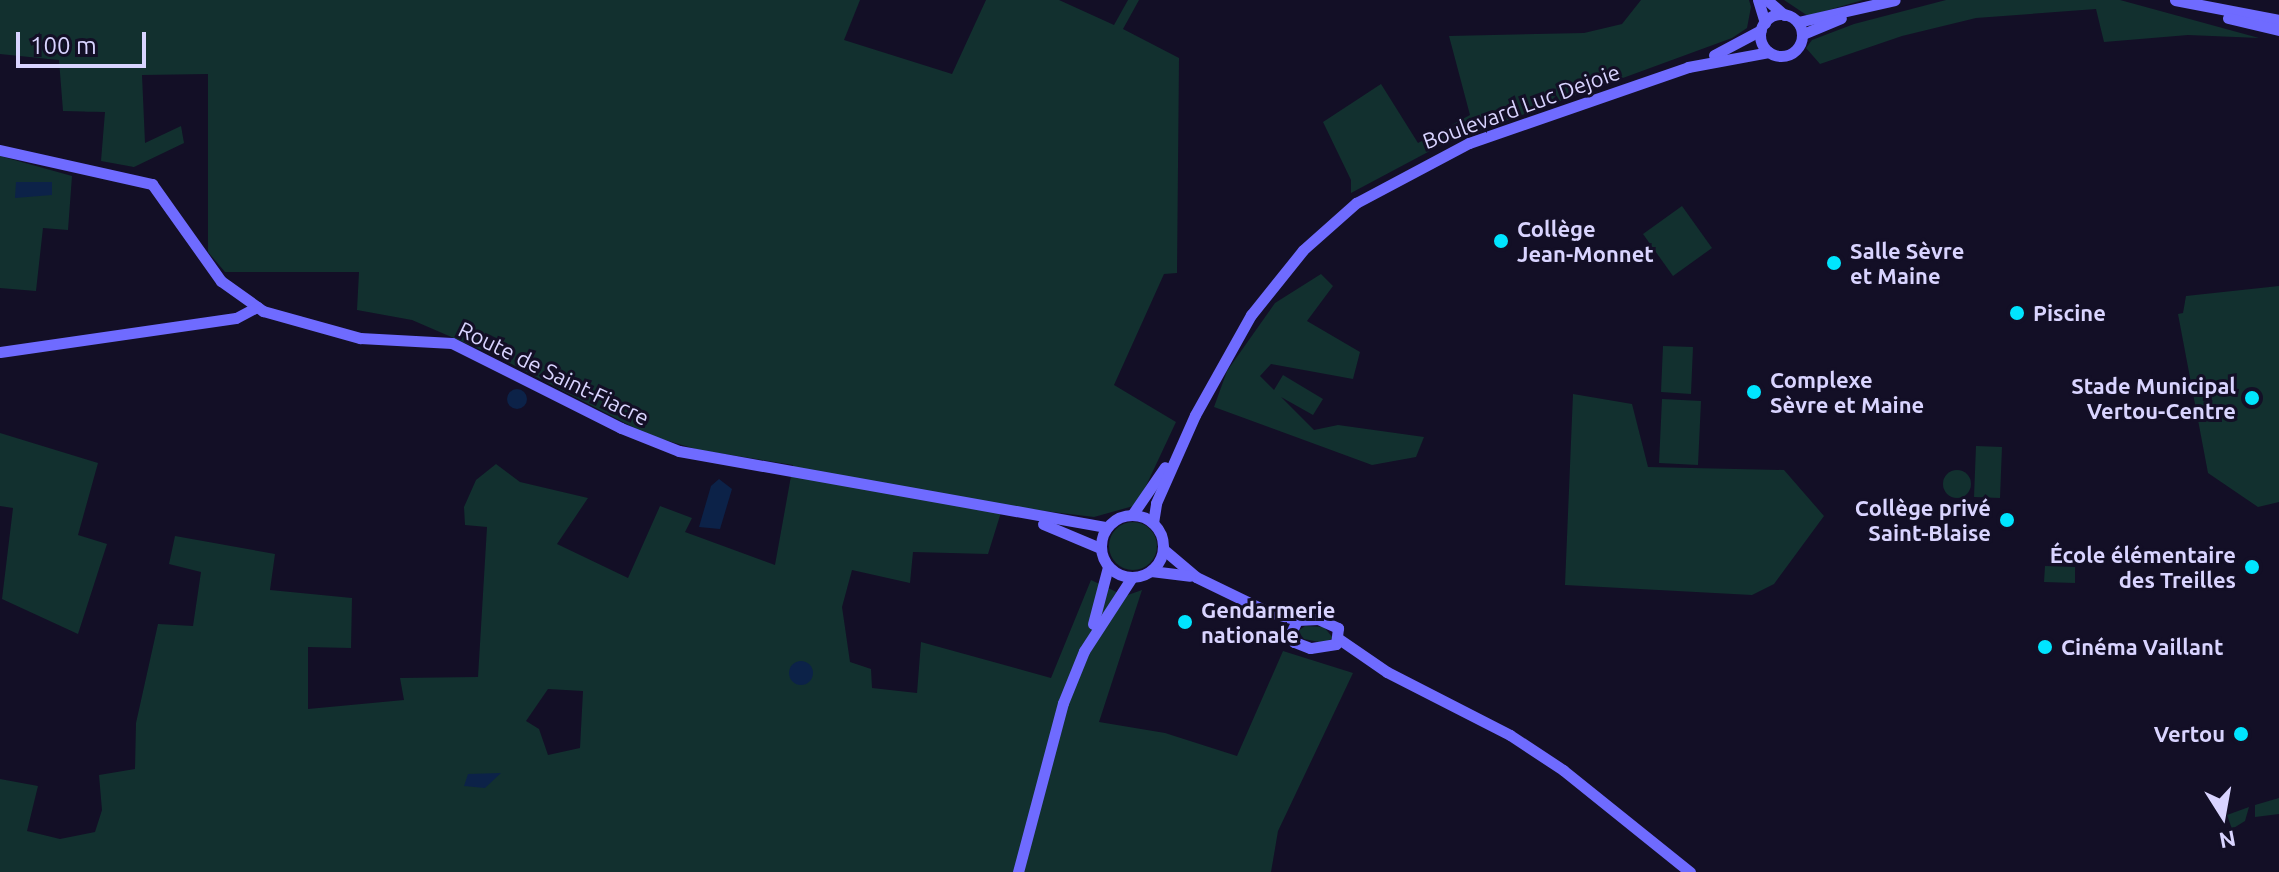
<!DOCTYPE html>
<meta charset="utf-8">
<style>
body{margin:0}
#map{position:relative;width:2279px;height:872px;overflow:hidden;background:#130f26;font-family:Ubuntu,sans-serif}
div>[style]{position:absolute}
.green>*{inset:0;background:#12302f}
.round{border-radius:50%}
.water>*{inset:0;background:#0c2248}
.secondary>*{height:11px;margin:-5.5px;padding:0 5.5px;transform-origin:5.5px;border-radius:5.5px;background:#6f6bff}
.secondary>.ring{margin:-5.5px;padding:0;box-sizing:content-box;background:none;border:11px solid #6f6bff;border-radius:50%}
.dots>*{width:22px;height:22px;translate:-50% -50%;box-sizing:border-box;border:4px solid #130f26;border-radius:50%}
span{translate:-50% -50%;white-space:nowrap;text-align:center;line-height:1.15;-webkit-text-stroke:6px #130f26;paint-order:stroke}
.street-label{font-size:22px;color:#d9d4ff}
.poi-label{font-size:22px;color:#d9d4ff;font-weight:700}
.left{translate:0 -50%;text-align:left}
.right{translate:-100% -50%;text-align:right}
.north{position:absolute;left:2183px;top:776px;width:80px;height:80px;-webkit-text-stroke:6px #130f26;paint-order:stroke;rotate:169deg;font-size:22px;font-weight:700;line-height:32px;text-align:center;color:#d9d4ff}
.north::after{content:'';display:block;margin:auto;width:28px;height:36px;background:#d9d4ff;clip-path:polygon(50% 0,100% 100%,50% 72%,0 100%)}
.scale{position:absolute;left:16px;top:32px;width:130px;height:36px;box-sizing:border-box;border:4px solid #d9d4ff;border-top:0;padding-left:10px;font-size:24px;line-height:28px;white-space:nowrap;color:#d9d4ff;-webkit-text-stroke:6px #130f26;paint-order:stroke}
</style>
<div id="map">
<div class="green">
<div style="clip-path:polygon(evenodd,0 0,860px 0,844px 40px,952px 74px,986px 0,1059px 0,1114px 25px,1128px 0,1139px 0,1123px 29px,1179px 58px,1177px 273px,1164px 274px,1114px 385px,1176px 422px,1137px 505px,1094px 517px,1003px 506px,988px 554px,913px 552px,910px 583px,852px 570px,842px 607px,850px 662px,871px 669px,872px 688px,917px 693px,921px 642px,1051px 678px,1091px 580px,1125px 596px,1142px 590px,1099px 722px,1165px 733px,1237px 756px,1283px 651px,1353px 673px,1278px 831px,1271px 872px,0 872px,0 779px,38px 786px,27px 831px,60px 839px,95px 832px,102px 810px,99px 775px,135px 769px,136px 723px,158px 624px,193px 626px,201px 572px,169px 564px,175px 536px,275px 554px,270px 590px,352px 598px,351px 648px,308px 647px,308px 709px,404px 700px,400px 678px,478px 677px,487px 527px,465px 525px,464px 507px,476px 480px,496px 464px,520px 482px,588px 498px,557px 544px,628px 578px,660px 506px,692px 518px,685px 532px,775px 565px,793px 465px,699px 450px,648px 435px,500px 358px,412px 320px,357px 310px,359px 272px,225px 272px,208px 252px,208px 74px,142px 75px,145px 143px,181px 126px,184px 143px,134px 167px,101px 161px,105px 112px,63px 111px,59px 60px,0 54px,0 0,548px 689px,583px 691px,580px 748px,548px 755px,539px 729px,526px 721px,548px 689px)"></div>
<div style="clip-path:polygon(1641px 0,1749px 0,1751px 7px,1747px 28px,1732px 38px,1443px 144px,1351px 193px,1351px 180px,1323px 122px,1381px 84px,1418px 143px,1470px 115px,1449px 36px,1584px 33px,1622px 24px)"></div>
<div style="clip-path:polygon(1784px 0,1863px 0,1808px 16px)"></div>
<div style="clip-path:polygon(1946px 0,2120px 0,2259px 38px,2188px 35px,2104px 42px,2096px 9px,1976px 18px,1902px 36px,1820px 64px,1806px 48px,1812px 40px,1854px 24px)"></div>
<div style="clip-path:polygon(0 156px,72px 176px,68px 230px,43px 228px,36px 291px,0 288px)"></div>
<div style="clip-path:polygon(1682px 206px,1712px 248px,1673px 276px,1643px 234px)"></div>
<div style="clip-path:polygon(1321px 274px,1333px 286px,1307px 321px,1360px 352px,1353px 379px,1271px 364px,1260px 376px,1274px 390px,1283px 375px,1323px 399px,1313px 415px,1281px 397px,1314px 430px,1338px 425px,1424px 437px,1416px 457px,1372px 465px,1214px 407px,1227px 371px,1275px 303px)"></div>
<div style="clip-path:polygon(2279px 286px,2279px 502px,2258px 507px,2208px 473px,2178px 314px,2183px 313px,2186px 296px)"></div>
<div style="clip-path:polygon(1663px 346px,1693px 347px,1691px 394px,1661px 392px)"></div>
<div style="clip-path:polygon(1573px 394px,1632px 404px,1648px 467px,1784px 470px,1824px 516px,1774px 584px,1752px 595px,1565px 585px)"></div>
<div style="clip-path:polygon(1662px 399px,1701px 401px,1698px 465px,1659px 463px)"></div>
<div style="clip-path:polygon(0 433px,98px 463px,78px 535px,107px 544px,78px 634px,2px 599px,13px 508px,0 506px)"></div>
<div style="clip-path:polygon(1976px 446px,2002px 447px,2000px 498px,1974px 497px)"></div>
<div class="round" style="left:1943px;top:470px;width:28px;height:28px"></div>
<div class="round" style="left:1109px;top:522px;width:48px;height:48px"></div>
<div style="clip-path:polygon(2045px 566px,2075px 567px,2075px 583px,2044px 582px)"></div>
<div style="clip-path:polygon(1305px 626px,1324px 627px,1333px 638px,1324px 643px,1304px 639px,1298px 631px)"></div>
<div style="clip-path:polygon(2279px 798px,2279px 814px,2255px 817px,2255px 805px)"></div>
<div style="clip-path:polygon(2249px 807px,2245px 821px,2232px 829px,2227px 815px)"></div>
</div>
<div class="water">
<div style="clip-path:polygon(16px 182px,52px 182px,52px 195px,15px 198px)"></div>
<div class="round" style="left:507px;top:389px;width:20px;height:20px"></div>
<div style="clip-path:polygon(719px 479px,732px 489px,720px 529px,699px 527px,711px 486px)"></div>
<div class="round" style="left:789px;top:661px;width:24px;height:24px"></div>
<div style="clip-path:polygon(501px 773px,485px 788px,464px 786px,468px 774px)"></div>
</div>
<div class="secondary">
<div style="left:1758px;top:0;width:24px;rotate:73deg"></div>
<div style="left:1767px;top:0;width:23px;rotate:41deg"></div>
<div style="left:2175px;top:0;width:106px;rotate:10.9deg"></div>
<div class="ring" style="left:1760px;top:14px;width:31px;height:31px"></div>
<div style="left:2228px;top:18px;width:52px;rotate:13.2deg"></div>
<div style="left:1798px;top:22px;width:99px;rotate:-12.8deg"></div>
<div style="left:1803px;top:34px;width:41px;rotate:-22.8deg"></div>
<div style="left:1714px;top:55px;width:53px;rotate:-28deg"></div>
<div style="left:0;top:150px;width:156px;rotate:12.6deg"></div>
<div style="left:152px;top:184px;width:119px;rotate:54.6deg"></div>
<div style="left:221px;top:281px;width:52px;rotate:35.5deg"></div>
<div style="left:263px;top:311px;width:101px;rotate:15.6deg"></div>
<div style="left:360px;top:338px;width:92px;rotate:3.1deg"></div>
<div style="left:452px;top:343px;width:189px;rotate:26.7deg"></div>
<div style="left:621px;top:428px;width:62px;rotate:21.6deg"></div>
<div style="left:679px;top:451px;width:434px;rotate:10.1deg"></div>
<div style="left:0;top:352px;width:238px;rotate:-8.2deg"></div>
<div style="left:236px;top:318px;width:24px;rotate:-28deg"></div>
<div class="ring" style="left:1101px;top:515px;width:51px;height:51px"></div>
<div style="left:1132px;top:515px;width:58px;rotate:-55.5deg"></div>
<div style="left:1153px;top:523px;width:20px;rotate:-81deg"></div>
<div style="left:1156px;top:503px;width:96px;rotate:-66.1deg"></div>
<div style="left:1195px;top:415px;width:115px;rotate:-60.8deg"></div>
<div style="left:1251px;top:315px;width:83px;rotate:-51.3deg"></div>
<div style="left:1303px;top:250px;width:71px;rotate:-41.6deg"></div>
<div style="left:1356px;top:203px;width:128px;rotate:-28deg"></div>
<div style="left:1469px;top:143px;width:232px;rotate:-19.1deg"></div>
<div style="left:1688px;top:67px;width:82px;rotate:-10.5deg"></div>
<div style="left:1043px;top:524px;width:62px;rotate:22.8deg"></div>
<div style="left:1163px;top:549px;width:43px;rotate:40.3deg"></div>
<div style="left:1196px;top:577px;width:78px;rotate:25.9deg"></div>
<div style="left:1266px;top:611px;width:32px;rotate:16deg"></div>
<div style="left:1151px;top:571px;width:39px;rotate:7deg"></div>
<div style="left:1318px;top:619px;width:22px;rotate:24deg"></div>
<div style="left:1338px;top:628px;width:16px;rotate:97deg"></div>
<div style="left:1336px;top:644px;width:26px;rotate:171deg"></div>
<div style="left:1310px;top:648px;width:17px;rotate:-159deg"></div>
<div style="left:1294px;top:642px;width:9px;rotate:-108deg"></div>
<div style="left:1291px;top:633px;width:14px;rotate:-65deg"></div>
<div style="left:1297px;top:620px;width:21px;rotate:-3deg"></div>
<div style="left:1093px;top:624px;width:59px;rotate:-75.3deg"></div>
<div style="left:1339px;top:639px;width:58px;rotate:34.5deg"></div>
<div style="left:1387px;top:672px;width:138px;rotate:27.1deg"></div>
<div style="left:1510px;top:735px;width:64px;rotate:33.4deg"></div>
<div style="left:1563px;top:770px;width:163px;rotate:38.8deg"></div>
<div style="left:1018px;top:872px;width:175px;rotate:-75.1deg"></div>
<div style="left:1063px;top:703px;width:56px;rotate:-68deg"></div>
<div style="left:1084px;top:651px;width:88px;rotate:-57deg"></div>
</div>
<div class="dots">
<div style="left:1501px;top:241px;background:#00e5ff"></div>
<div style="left:1834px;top:263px;background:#00e5ff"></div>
<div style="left:2017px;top:313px;background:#00e5ff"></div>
<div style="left:1754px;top:392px;background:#00e5ff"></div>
<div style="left:2252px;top:398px;background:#00e5ff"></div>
<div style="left:2007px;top:520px;background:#00e5ff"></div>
<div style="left:2252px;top:567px;background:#00e5ff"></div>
<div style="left:1185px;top:622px;background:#00e5ff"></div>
<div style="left:2045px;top:647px;background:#00e5ff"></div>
<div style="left:2241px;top:734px;background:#00e5ff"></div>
</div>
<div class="street-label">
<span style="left:1521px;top:106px;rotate:-20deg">Boulevard Luc Dejoie</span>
<span style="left:554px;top:373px;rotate:26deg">Route de Saint-Fiacre</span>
</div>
<div class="poi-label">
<span class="left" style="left:1517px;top:241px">Collège<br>Jean-Monnet</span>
<span class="left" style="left:1850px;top:263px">Salle Sèvre<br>et Maine</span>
<span class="left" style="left:2033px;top:313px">Piscine</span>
<span class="left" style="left:1770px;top:392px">Complexe<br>Sèvre et Maine</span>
<span class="right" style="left:2236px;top:398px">Stade Municipal<br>Vertou-Centre</span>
<span class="right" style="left:1991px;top:520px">Collège privé<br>Saint-Blaise</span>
<span class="right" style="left:2236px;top:567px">École élémentaire<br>des Treilles</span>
<span class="left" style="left:1201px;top:622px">Gendarmerie<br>nationale</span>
<span class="left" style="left:2061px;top:647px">Cinéma Vaillant</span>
<span class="right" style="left:2225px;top:734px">Vertou</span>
</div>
<div class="north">N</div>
<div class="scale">100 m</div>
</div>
